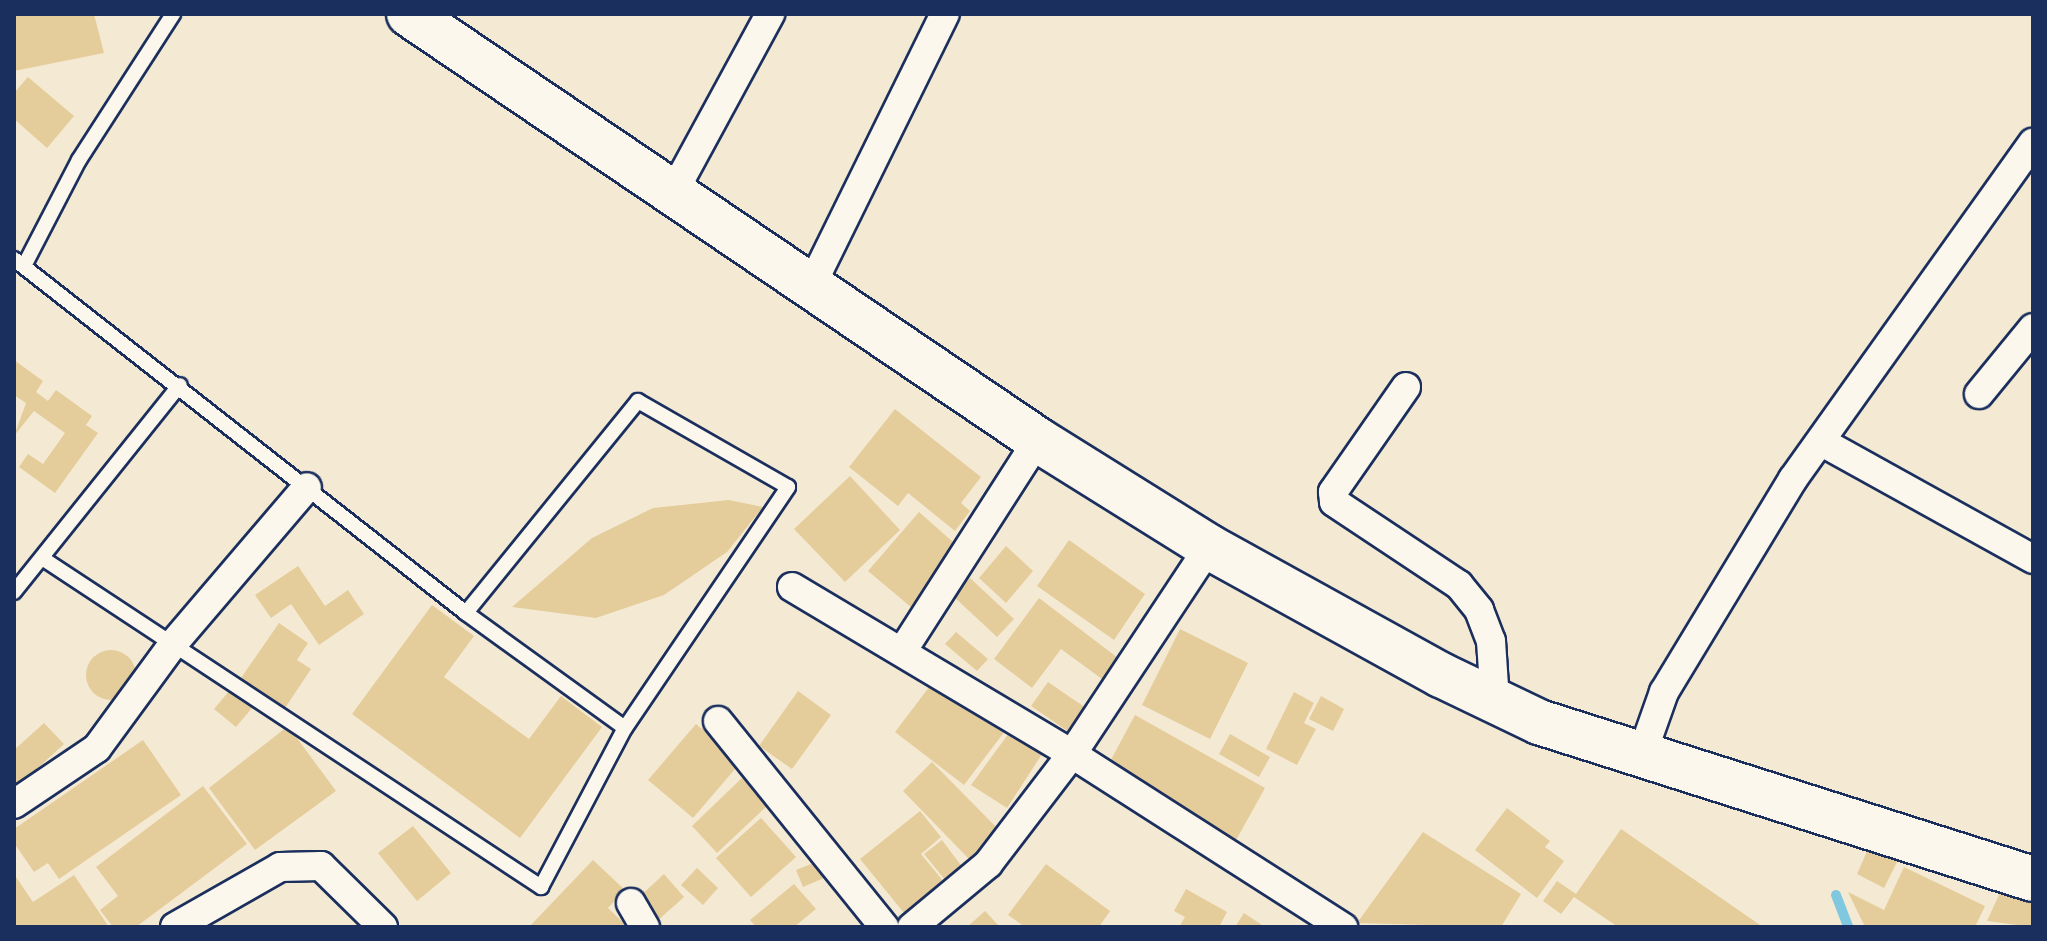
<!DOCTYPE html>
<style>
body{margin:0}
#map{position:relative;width:2047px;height:941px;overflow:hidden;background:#f4ead4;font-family:Caveat,sans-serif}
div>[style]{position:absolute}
.stream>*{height:10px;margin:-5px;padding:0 5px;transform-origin:5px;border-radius:5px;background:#7fc8df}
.building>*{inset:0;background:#e5cc9b}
.round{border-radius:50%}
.roads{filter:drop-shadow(2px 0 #1b2f5e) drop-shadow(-2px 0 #1b2f5e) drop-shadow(0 2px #1b2f5e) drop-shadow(0 -2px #1b2f5e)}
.lane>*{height:14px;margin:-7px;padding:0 7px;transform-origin:7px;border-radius:7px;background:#fbf7ec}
.street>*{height:28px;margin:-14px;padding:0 14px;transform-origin:14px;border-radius:14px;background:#fbf7ec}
.primary>*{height:44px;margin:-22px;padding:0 22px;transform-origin:22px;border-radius:22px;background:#fbf7ec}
span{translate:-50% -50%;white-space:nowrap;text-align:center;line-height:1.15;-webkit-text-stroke:8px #fbf7ec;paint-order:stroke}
.frame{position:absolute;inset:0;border:16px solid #1b2f5e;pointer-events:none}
</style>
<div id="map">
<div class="stream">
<div style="left:1836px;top:895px;width:34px;rotate:69deg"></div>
</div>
<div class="building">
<div style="clip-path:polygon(14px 14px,94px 14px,104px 53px,14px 71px)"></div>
<div style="clip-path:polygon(28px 77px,74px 116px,47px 148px,14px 119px,14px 93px)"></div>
<div style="clip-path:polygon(14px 360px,43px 381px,36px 392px,48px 401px,56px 390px,92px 416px,86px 425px,98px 433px,55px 493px,19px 467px,28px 454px,43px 464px,65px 433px,34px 411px,14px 436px,26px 403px,14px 395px)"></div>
<div style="clip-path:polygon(895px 409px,981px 477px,961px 503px,970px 511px,955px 531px,908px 493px,898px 506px,849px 467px)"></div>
<div style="clip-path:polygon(850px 476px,900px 530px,845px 582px,794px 529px)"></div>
<div style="clip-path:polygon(729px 500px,763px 507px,727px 552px,664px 595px,596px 618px,512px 607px,592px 538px,653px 508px)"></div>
<div style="clip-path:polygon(919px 512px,962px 550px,912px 608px,868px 571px)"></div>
<div style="clip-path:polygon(1069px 540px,1145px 594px,1114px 640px,1037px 586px)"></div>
<div style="clip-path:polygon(1006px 546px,1033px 571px,1006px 603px,979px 578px)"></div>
<div style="clip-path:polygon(298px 566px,325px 606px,348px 590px,364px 614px,319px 645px,291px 604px,271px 618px,255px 595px)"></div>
<div style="clip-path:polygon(970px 578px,1014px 619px,997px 637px,953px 596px)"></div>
<div style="clip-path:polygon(1039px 598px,1118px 658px,1102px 679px,1061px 649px,1032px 688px,994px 659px)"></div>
<div style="clip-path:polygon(432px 605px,474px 636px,444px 677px,529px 739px,561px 696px,602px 727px,520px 838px,352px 714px)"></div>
<div style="clip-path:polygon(279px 623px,308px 643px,297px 660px,311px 669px,285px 708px,241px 678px)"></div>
<div style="clip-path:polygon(1180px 629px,1248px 663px,1210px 739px,1142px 705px)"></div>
<div style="clip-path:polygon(956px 632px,988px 659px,977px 671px,945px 644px)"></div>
<div class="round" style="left:86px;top:650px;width:50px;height:50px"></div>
<div style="clip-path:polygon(936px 678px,1005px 731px,964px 785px,895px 732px)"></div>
<div style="clip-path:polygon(1048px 682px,1086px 708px,1069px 732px,1031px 706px)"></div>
<div style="clip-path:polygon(230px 690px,252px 708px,236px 727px,214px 709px)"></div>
<div style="clip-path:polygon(798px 691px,831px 715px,792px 769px,759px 746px)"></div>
<div style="clip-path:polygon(1294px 692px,1314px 703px,1304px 723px,1316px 729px,1297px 765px,1266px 749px)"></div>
<div style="clip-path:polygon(1321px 696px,1344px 709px,1333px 731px,1309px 719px)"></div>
<div style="clip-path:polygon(1135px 715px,1265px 788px,1235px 842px,1106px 769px)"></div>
<div style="clip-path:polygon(44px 723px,64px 744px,14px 790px,14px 750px)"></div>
<div style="clip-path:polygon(696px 724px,741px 762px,693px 818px,648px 780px)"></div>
<div style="clip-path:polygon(288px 726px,336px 791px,255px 850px,209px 788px)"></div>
<div style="clip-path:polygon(1009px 733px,1046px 748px,1007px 808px,971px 785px)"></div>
<div style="clip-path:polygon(1230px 734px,1270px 757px,1259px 777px,1219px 754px)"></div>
<div style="clip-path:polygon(143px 740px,181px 795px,59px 879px,48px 863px,34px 872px,14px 843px,14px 829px)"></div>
<div style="clip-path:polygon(932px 762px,999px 830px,969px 859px,903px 791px)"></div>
<div style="clip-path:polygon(743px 777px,769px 804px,717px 853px,692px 826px)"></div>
<div style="clip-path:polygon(203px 786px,247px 844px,136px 927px,113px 927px,100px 910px,118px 896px,96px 867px)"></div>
<div style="clip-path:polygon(1507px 808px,1550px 841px,1545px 847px,1564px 861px,1537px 898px,1475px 850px)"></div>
<div style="clip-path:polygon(920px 811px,941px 837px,921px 854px,948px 887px,909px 919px,860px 859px)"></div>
<div style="clip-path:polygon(761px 818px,796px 857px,751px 897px,716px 858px)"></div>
<div style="clip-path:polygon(413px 826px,451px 873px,417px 901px,378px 853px)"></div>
<div style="clip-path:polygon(1621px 829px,1763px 927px,1618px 927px,1574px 897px,1561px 914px,1543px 901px,1557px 881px,1576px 894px)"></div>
<div style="clip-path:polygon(1423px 832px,1521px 894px,1501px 927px,1357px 923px)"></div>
<div style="clip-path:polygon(1873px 838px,1902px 852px,1884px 888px,1857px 874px)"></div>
<div style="clip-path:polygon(942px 840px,966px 872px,950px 886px,924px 854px)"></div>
<div style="clip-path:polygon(593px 860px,625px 890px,608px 908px,628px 927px,529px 927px)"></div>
<div style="clip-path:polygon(816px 862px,824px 878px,803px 887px,796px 870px)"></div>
<div style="clip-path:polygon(1046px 864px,1110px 911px,1099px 927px,1025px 927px,1008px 915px)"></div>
<div style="clip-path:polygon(1904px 867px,1985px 906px,1975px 927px,1865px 927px,1848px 892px,1884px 910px)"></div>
<div style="clip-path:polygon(697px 868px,718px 888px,703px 905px,681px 885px)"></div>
<div style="clip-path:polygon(14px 874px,33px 902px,74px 875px,109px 927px,14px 927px)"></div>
<div style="clip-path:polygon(664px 874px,684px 897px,656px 922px,636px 900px)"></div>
<div style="clip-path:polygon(794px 884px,816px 909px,794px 927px,756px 927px,750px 920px)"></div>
<div style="clip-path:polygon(2003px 886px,2033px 901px,2033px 927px,1987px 921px)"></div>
<div style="clip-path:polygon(1186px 889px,1227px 912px,1219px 927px,1179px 927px,1185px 917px,1174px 911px)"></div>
<div style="clip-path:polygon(985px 911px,1000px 927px,967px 927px)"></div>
<div style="clip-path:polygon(1244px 913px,1265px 927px,1235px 927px)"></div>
</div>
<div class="roads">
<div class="lane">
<div style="left:14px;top:259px;width:574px;rotate:38.07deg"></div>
<div style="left:466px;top:613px;width:196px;rotate:35.9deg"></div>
<div style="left:24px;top:266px;width:119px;rotate:-62.6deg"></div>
<div style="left:79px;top:160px;width:174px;rotate:-57.2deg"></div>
<div style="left:42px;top:558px;width:598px;rotate:33.4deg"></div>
<div style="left:541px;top:887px;width:180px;rotate:-62.2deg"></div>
<div style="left:625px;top:728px;width:291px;rotate:-55.9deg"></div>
<div style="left:788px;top:487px;width:173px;rotate:-150.2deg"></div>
<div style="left:638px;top:401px;width:273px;rotate:129.1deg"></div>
<div style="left:14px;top:592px;width:265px;rotate:-51.3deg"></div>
</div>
<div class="street">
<div style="left:673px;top:193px;width:204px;rotate:-61.5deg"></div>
<div style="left:810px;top:288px;width:305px;rotate:-63.8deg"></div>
<div style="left:1406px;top:387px;width:128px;rotate:124.8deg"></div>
<div style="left:1333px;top:492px;width:10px;rotate:84deg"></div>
<div style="left:1334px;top:502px;width:150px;rotate:33.6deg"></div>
<div style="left:1459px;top:585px;width:32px;rotate:51deg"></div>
<div style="left:1479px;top:610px;width:33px;rotate:69deg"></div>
<div style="left:1491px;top:641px;width:60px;rotate:86.2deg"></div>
<div style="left:1979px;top:394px;width:85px;rotate:-50.7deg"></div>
<div style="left:1822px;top:442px;width:241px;rotate:29deg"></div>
<div style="left:1209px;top:547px;width:248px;rotate:123.5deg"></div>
<div style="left:1072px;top:754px;width:322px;rotate:32.6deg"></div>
<div style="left:792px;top:587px;width:326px;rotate:30.8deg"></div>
<div style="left:1072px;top:754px;width:138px;rotate:127.4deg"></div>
<div style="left:988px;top:864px;width:99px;rotate:140.3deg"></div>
<div style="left:903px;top:650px;width:250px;rotate:-57.3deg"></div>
<div style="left:718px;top:721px;width:265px;rotate:51.1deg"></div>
<div style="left:1641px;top:757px;width:69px;rotate:-70.5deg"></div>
<div style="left:1664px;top:692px;width:249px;rotate:-58.8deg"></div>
<div style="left:1793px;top:479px;width:413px;rotate:-54.5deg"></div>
<div style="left:14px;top:804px;width:100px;rotate:-34deg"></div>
<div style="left:97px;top:748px;width:129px;rotate:-53.8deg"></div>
<div style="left:173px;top:644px;width:206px;rotate:-49.5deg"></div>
<div style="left:631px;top:903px;width:28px;rotate:60deg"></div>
<div style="left:175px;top:927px;width:121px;rotate:-29.7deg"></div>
<div style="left:280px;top:867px;width:41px;rotate:-1.4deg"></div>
<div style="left:321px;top:866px;width:87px;rotate:44.5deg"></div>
</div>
<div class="primary">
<div style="left:409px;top:14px;width:760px;rotate:34.11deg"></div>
<div style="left:1038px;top:440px;width:202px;rotate:32deg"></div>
<div style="left:1209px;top:547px;width:265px;rotate:28.9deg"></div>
<div style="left:1441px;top:675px;width:109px;rotate:25.6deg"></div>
<div style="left:1539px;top:722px;width:518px;rotate:17.63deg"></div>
</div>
</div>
<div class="frame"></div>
</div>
